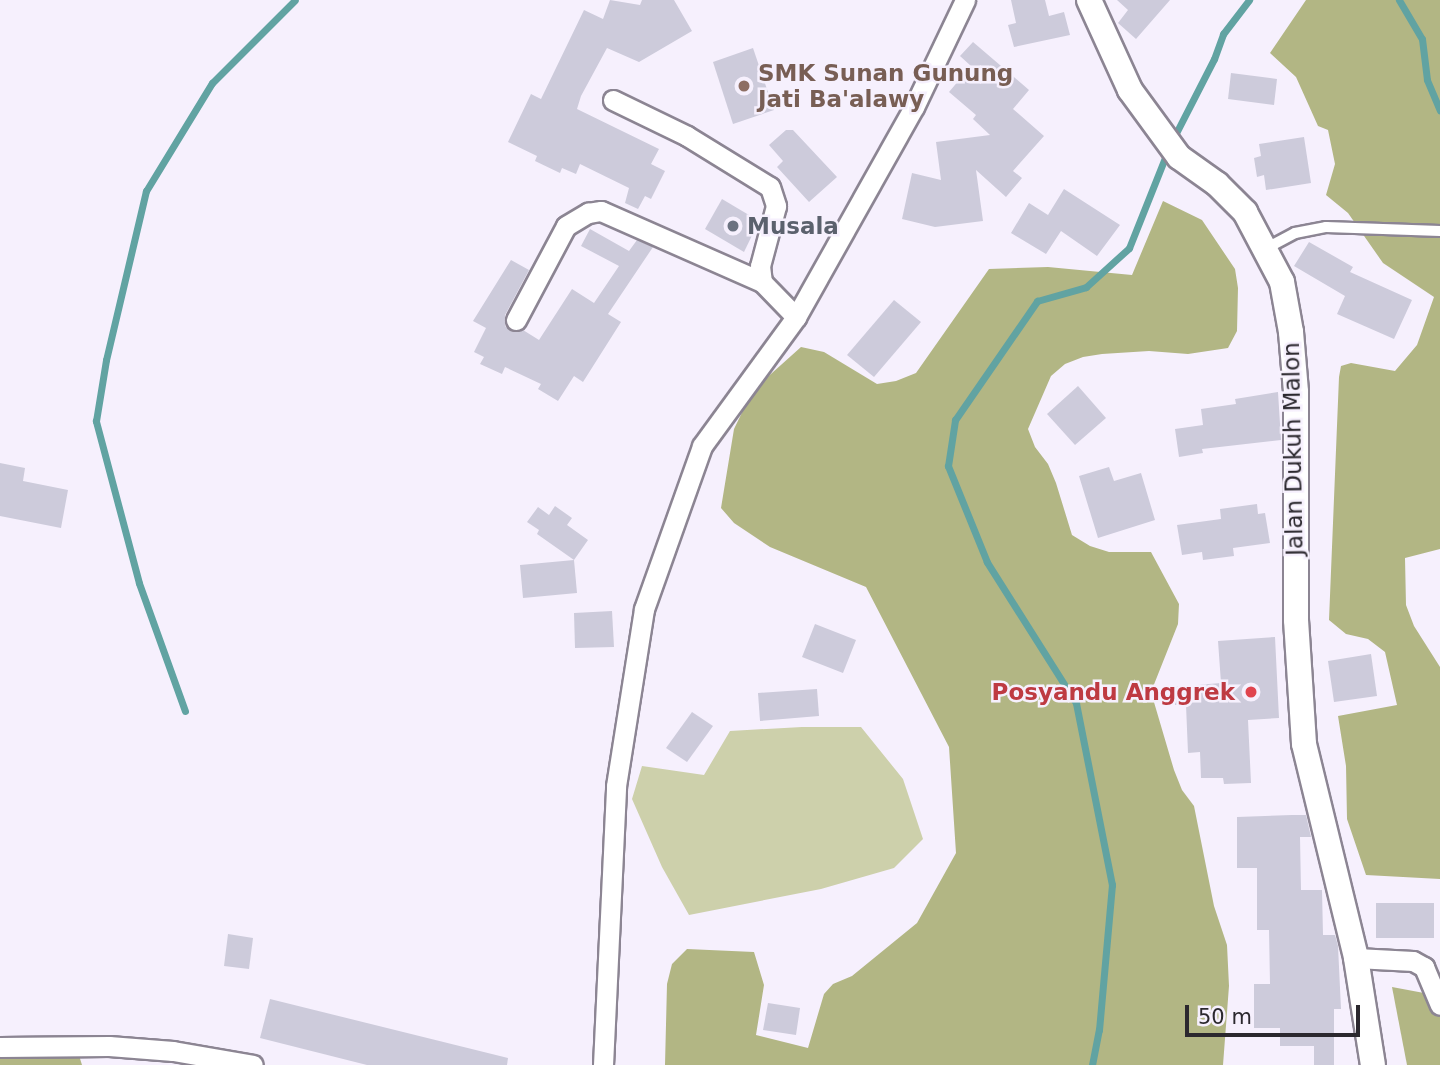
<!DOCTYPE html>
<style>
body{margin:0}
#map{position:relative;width:1440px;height:1065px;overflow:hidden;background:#f6f0fd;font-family:"DejaVu Sans",sans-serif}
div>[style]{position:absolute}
.green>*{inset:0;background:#cdd0ab}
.forest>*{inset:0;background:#b2b684}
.stream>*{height:7px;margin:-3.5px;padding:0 3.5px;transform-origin:3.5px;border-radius:3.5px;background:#61a3a2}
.building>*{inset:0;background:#cdcbdb}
.roads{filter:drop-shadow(2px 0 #8c8593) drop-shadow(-2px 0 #8c8593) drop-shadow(0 2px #8c8593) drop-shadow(0 -2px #8c8593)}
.service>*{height:10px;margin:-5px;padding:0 5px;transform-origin:5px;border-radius:5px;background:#fff}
.minor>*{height:19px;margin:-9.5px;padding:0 9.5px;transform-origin:9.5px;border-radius:9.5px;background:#fff}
.tertiary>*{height:24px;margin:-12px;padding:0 12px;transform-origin:12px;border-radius:12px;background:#fff}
.dots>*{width:19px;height:19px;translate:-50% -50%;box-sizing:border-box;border:4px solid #f6f0fd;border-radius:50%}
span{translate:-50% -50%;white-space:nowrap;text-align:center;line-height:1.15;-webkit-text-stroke:5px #f6f0fd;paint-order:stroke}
.education-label{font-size:23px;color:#785e54;font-weight:700}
.left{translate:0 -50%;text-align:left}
.worship-label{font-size:23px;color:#5b616d;font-weight:700}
.street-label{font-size:23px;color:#2b282e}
.health-label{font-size:23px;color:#be3a42;font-weight:700}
.right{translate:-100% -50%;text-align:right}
.scale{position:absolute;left:1185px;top:1005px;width:175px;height:32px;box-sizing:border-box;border:4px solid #2b282e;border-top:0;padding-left:9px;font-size:21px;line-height:24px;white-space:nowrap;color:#2b282e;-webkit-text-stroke:5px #f6f0fd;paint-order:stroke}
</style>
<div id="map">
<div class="green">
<div style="clip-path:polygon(802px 727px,861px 727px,903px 779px,923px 839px,894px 868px,821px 889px,689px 915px,662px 867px,632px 799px,642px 766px,704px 775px,730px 731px)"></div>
</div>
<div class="forest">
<div style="clip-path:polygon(1306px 0,1440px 0,1440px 549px,1405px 558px,1406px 605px,1414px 626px,1440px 667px,1440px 879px,1366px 875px,1347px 819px,1346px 766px,1338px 716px,1397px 705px,1385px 652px,1368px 639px,1346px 634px,1329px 620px,1339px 377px,1341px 366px,1351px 363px,1395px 371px,1417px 345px,1434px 297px,1383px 263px,1348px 213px,1326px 195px,1335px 164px,1328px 130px,1318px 126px,1296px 77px,1270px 53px)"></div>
<div style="clip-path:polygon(1163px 201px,1202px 220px,1235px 269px,1238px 288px,1237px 331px,1228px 348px,1188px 354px,1149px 351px,1102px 354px,1083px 357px,1065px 364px,1051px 376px,1028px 429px,1035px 447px,1048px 464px,1056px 483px,1072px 535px,1090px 546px,1109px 552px,1151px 552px,1179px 604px,1178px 624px,1151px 692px,1174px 770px,1182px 790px,1194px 806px,1214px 906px,1227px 945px,1229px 986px,1223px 1065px,665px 1065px,667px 984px,672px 964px,687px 949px,754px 952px,764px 985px,756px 1035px,808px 1048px,824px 994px,833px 984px,852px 976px,917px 923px,956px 853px,949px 747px,866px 587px,770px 547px,734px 523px,721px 508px,734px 429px,753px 390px,801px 347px,824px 352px,877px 384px,896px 381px,916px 373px,989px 269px,1048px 267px,1132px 275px)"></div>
<div style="clip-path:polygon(1392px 987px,1440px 996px,1440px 1065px,1407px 1065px)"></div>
<div style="clip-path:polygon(0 1039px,78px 1052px,82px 1065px,0 1065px)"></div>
</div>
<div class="stream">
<div style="left:1399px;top:0;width:45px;rotate:59.5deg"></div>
<div style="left:1422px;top:39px;width:41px;rotate:83deg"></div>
<div style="left:1427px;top:80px;width:33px;rotate:67deg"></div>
<div style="left:1173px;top:139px;width:90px;rotate:-62.9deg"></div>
<div style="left:1214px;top:59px;width:27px;rotate:-70deg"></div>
<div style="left:1223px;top:34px;width:43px;rotate:-52.6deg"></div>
<div style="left:185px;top:711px;width:136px;rotate:-109.8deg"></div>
<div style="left:139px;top:583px;width:168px;rotate:-104.9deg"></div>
<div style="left:96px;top:421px;width:62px;rotate:-80.7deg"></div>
<div style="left:106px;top:360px;width:174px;rotate:-76.7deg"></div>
<div style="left:146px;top:191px;width:127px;rotate:-58.6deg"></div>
<div style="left:212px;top:83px;width:117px;rotate:-45deg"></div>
<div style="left:1092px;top:1065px;width:36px;rotate:-79deg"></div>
<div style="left:1099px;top:1030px;width:146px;rotate:-84.9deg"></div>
<div style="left:1112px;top:885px;width:186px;rotate:-101.2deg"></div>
<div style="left:1076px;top:703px;width:167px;rotate:-122.3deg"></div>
<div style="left:987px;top:562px;width:104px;rotate:-112.1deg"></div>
<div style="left:948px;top:466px;width:47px;rotate:-81.3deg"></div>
<div style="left:955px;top:420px;width:145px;rotate:-55.4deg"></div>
<div style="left:1037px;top:301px;width:51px;rotate:-15.9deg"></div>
<div style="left:1086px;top:287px;width:58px;rotate:-42.2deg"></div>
<div style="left:1129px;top:248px;width:105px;rotate:-68.3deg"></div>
</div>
<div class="building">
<div style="clip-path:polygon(610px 0,640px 5px,642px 0,674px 0,692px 31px,639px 62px,607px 48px,581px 96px,577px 109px,659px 149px,651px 164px,665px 171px,651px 199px,645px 196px,638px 209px,625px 203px,629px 188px,580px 164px,576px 174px,562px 168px,560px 173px,535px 161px,537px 156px,508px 142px,531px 94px,541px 99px,584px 10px,603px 19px)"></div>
<div style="clip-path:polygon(1011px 0,1045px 0,1049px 16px,1064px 12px,1070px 35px,1014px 47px,1008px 25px,1016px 23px)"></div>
<div style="clip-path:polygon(1117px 0,1170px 0,1136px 39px,1118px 23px,1128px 10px)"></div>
<div style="clip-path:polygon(973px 42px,1029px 90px,1013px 109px,1044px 136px,1013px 171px,1022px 178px,1006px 197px,976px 170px,983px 221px,935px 227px,902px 219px,912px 173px,941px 180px,936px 142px,990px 135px,973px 119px,976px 115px,949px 92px,971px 66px,960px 56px)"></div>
<div style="clip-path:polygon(753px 48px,774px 110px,733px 124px,713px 62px)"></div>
<div style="clip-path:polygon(1231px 73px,1277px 79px,1274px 105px,1228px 99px)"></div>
<div style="clip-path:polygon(786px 130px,793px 130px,837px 177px,809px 202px,777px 167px,783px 161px,769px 145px)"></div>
<div style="clip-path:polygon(1304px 137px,1311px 183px,1266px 190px,1264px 175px,1257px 177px,1254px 158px,1261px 156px,1259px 144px)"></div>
<div style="clip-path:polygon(1064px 189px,1120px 225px,1097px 256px,1061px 231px,1046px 254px,1011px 233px,1029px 203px,1048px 215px)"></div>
<div style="clip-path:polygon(722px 199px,759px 221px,744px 252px,705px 229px)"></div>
<div style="clip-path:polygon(590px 229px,629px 251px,637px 240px,653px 247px,608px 314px,621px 322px,583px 382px,574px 376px,558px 401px,538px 389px,541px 384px,505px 367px,502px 374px,480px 364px,484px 357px,474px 352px,486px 328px,473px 321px,511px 260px,529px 270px,505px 315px,505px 326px,511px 331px,523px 330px,539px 340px,572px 289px,594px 303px,619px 266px,581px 246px)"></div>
<div style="clip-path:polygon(1309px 242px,1353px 267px,1350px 272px,1412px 300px,1394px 339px,1337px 314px,1345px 296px,1294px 266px)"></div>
<div style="clip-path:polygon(894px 300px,921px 322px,874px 377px,847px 355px)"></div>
<div style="clip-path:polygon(1078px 386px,1106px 418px,1075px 445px,1047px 414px)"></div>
<div style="clip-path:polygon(1278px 392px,1281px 440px,1202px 449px,1203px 453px,1179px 457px,1175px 429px,1203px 425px,1201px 409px,1236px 404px,1235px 399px)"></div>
<div style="clip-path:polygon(0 463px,25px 468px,23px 481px,68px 490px,61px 528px,0 516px)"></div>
<div style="clip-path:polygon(1109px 467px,1114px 481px,1141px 473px,1155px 520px,1098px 538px,1079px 476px)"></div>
<div style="clip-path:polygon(1257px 504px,1258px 514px,1265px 513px,1270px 543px,1233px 548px,1234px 556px,1203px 560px,1202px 552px,1182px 555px,1177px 525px,1221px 519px,1220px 509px)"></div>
<div style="clip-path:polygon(555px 506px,572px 518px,567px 525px,588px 540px,574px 560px,537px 534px,539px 530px,527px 522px,538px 507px,549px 515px)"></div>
<div style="clip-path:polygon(574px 560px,577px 593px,523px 598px,520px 565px)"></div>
<div style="clip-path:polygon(612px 611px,614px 647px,575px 648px,574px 613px)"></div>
<div style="clip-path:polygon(815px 624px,856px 640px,843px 673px,802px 657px)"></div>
<div style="clip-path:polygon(1275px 637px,1279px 718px,1248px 720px,1251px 783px,1224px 784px,1223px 778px,1201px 778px,1200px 752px,1188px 753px,1186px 705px,1175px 705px,1173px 687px,1221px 683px,1218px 641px)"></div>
<div style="clip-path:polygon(1371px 654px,1377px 696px,1334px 702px,1328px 661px)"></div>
<div style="clip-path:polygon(817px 689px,819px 716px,760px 721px,758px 693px)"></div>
<div style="clip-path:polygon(692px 712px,713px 726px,687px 762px,666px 748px)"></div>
<div style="clip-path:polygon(1292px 815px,1306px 815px,1311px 837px,1300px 837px,1301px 890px,1322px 890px,1323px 935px,1335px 935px,1338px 946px,1341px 1009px,1334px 1009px,1334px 1065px,1314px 1065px,1314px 1046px,1280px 1046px,1280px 1028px,1254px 1028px,1254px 984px,1270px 984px,1269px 930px,1257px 930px,1257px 868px,1237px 868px,1237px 817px)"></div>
<div style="clip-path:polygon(1376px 903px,1434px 903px,1434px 938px,1376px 938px)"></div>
<div style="clip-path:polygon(228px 934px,253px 938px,249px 969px,224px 966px)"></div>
<div style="clip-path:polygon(270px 999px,508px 1058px,507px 1065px,367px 1065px,260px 1038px)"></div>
<div style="clip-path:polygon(768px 1003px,800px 1008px,796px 1035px,763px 1030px)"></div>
</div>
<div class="roads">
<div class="service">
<div style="left:1265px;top:249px;width:34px;rotate:-28deg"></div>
<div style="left:1295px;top:233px;width:32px;rotate:-11deg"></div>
<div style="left:1326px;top:227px;width:114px;rotate:2deg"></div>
</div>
<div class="minor">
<div style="left:613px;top:100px;width:82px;rotate:25.9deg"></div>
<div style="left:687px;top:136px;width:97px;rotate:31.6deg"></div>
<div style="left:770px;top:187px;width:20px;rotate:72deg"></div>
<div style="left:776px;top:206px;width:62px;rotate:104.9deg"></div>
<div style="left:760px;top:266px;width:16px;rotate:83deg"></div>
<div style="left:762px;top:282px;width:49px;rotate:45.8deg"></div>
<div style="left:516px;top:320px;width:106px;rotate:-62deg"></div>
<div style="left:566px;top:226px;width:26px;rotate:-31deg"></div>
<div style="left:588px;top:213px;width:13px;rotate:-9deg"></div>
<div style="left:601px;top:211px;width:176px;rotate:23.8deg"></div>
<div style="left:1356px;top:958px;width:57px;rotate:3deg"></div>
<div style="left:1413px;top:961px;width:13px;rotate:29deg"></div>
<div style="left:1424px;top:967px;width:41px;rotate:67.2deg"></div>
<div style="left:0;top:1047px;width:109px;rotate:-0.5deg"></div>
<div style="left:109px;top:1046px;width:64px;rotate:4.5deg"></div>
<div style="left:173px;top:1051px;width:81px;rotate:9.9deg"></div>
<div style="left:603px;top:1065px;width:279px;rotate:-87.3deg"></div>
<div style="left:616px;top:786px;width:179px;rotate:-81deg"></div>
<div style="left:644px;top:609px;width:173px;rotate:-70.4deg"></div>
<div style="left:702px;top:446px;width:160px;rotate:-53.9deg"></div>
<div style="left:796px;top:317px;width:241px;rotate:-60.7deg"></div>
<div style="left:914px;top:107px;width:119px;rotate:-64.5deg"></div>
</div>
<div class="tertiary">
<div style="left:1089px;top:0;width:99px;rotate:65.5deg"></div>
<div style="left:1130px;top:90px;width:83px;rotate:53.8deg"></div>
<div style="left:1179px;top:157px;width:47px;rotate:35.4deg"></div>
<div style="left:1217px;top:184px;width:40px;rotate:45deg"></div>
<div style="left:1245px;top:212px;width:79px;rotate:62.1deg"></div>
<div style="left:1282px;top:282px;width:51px;rotate:79.8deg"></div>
<div style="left:1291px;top:332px;width:60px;rotate:85.2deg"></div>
<div style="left:1296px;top:392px;width:228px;rotate:90deg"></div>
<div style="left:1296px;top:620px;width:124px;rotate:86.3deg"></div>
<div style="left:1304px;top:744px;width:220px;rotate:76.3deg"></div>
<div style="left:1356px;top:958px;width:108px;rotate:81deg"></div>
</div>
</div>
<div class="dots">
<div style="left:744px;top:86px;background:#8d6e63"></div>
<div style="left:733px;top:226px;background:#6b7280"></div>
<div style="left:1251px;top:692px;background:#e0444e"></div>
</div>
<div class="education-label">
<span class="left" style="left:758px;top:86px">SMK Sunan Gunung<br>Jati Ba'alawy</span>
</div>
<div class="worship-label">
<span class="left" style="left:747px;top:226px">Musala</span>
</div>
<div class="street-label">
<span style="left:1293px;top:449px;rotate:-91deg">Jalan Dukuh Malon</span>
</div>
<div class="health-label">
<span class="right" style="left:1235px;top:692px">Posyandu Anggrek</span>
</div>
<div class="scale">50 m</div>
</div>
